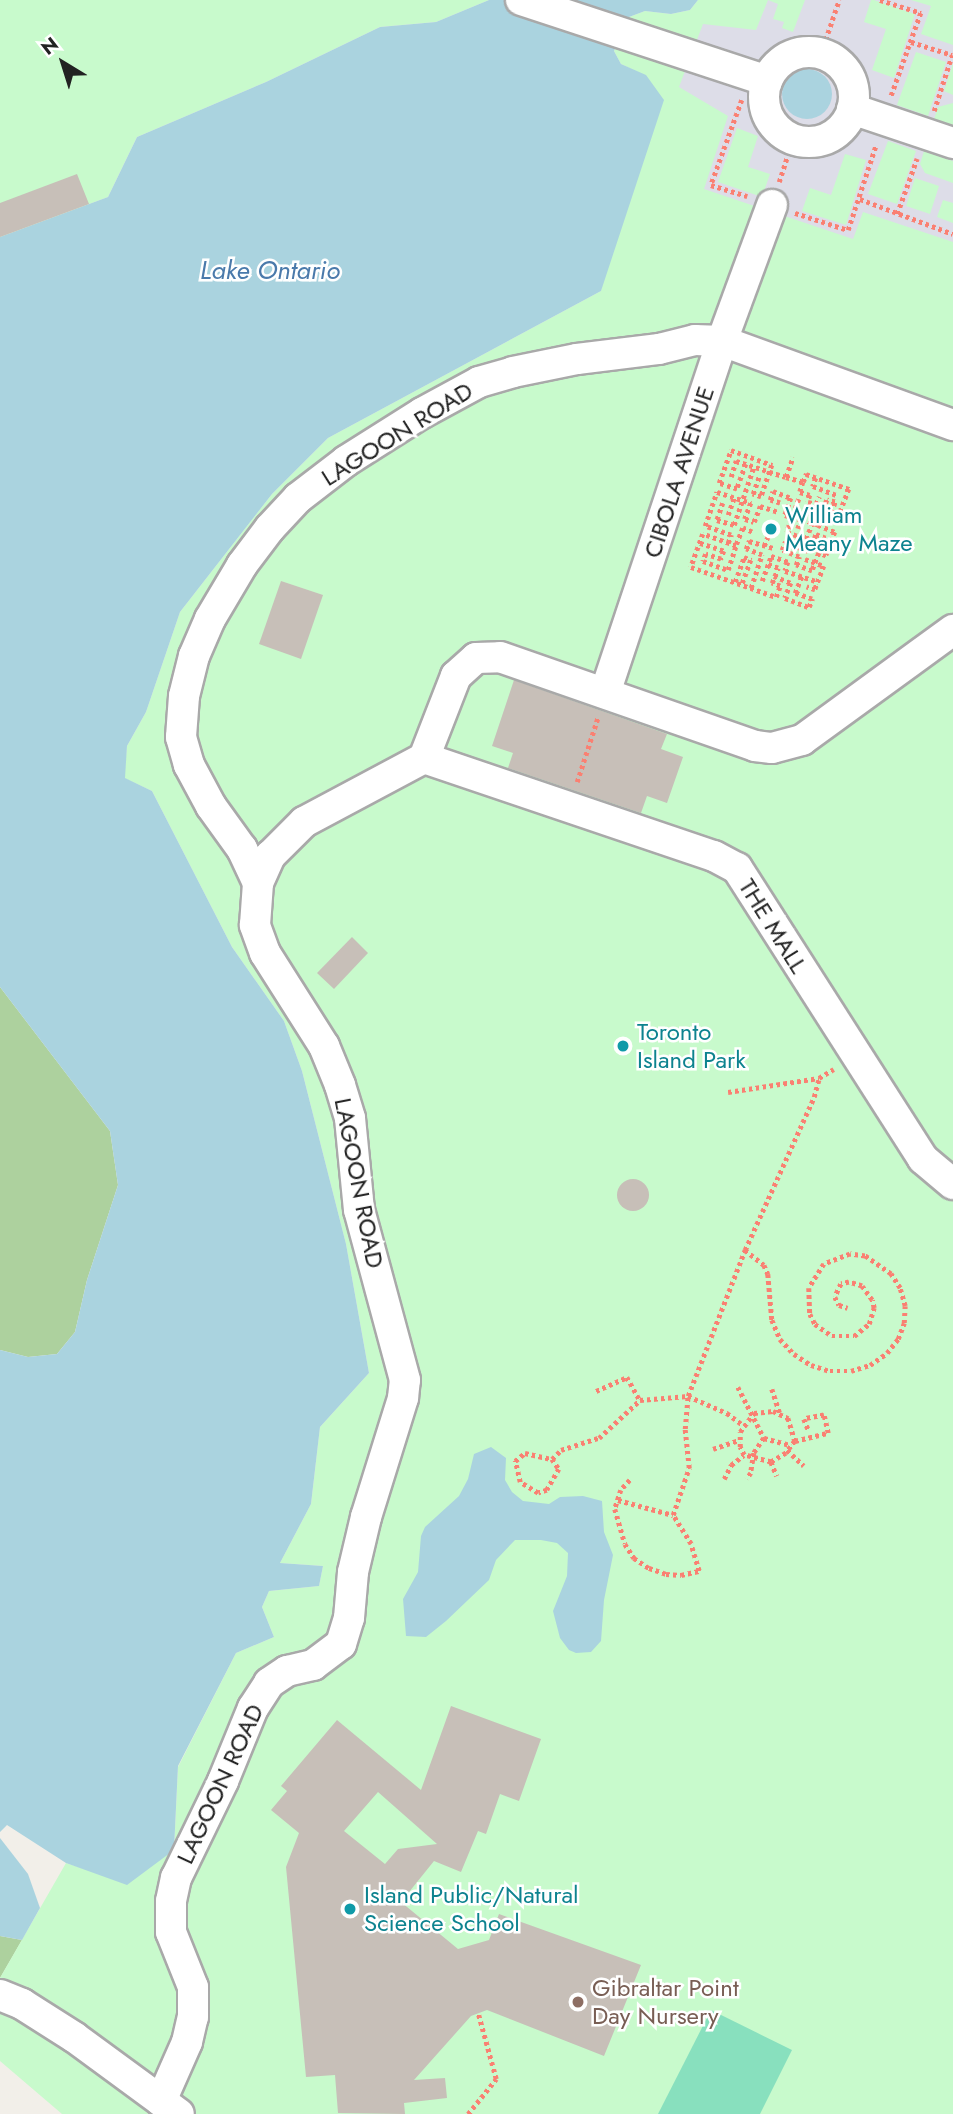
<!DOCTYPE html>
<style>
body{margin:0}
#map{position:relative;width:953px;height:2114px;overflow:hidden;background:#f2efe9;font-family:Jost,sans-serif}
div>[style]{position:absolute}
.forest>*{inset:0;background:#add19e}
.park>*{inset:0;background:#c8facc}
.pitch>*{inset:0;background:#88e0be}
.plaza>*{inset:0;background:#dddde8}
.water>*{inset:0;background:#aad3df}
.round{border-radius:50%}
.building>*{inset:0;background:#c7bfb8}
.path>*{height:4.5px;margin-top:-2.25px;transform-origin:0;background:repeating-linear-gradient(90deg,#fa8072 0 3.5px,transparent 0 7px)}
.roads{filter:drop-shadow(2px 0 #a9a9a9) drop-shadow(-2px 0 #a9a9a9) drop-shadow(0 2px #a9a9a9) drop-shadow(0 -2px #a9a9a9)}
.minor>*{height:30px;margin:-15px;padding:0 15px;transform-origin:15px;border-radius:15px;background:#fff}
.minor>.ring{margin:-15px;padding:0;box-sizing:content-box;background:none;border:30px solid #fff;border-radius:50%}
.dots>*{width:19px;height:19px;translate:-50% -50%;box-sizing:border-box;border:4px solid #fff;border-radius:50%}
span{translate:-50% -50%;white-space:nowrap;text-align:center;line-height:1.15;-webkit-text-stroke:5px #fff;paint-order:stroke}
.street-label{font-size:24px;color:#222}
.culture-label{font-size:24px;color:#0d838f}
.left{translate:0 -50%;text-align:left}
.education-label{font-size:24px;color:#785e54}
.water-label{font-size:26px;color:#4a7aab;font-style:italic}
.north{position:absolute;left:28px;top:28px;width:70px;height:70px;-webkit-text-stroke:5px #fff;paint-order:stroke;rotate:322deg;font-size:19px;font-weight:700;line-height:28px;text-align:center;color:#222}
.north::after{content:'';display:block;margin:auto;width:24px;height:32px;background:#222;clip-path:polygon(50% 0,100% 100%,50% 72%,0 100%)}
</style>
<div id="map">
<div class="forest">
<div style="clip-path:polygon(0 987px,110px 1131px,118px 1185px,87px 1280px,75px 1332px,57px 1354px,28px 1357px,0 1350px)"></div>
<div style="clip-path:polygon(0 1936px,22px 1940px,0 1978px)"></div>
</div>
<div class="park">
<div style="clip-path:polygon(0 0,489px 0,436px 22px,380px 27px,266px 82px,137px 137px,108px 197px,0 237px)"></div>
<div style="clip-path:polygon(698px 0,953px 0,953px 2114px,62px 2114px,0 2061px,0 1978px,66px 1863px,94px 1872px,174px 1850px,178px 1767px,236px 1653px,274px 1637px,262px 1607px,269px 1591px,319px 1586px,323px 1566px,280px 1563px,311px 1504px,320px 1427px,369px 1373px,346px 1244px,302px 1071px,284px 1021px,232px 947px,152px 791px,124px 778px,127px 746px,146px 712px,180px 612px,272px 494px,328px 438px,601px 291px,646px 76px,621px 64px,614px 51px,629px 17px,645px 11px,671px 14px,690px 10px)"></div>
</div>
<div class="pitch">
<div style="clip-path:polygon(711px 2010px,792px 2050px,760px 2114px,658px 2114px)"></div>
</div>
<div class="plaza">
<div style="clip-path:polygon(evenodd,768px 0,778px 4px,773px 19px,784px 22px,782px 28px,793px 32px,805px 0,871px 0,864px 22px,886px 29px,872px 70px,894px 78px,915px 14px,874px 0,911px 0,931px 6px,921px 34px,953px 45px,953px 63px,944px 91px,953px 95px,953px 103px,938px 107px,934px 119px,953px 125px,953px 161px,924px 151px,920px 164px,925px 173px,953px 183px,953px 203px,943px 200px,937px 217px,953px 223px,953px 242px,863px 212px,853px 239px,704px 189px,728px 116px,679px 87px,682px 79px,703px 24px,756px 30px,768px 0,916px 52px,946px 62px,928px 116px,897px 105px,916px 52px,768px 0,737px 128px,758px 136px,748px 167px,770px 174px,762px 197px,718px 182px,737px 128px,768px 0,888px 141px,916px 151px,897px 204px,868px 194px,888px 141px,768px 0,845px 154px,866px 160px,846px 225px,802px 211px,810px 188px,831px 195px,845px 154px,768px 0,915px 178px,939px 186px,930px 214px,906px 206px,915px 178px)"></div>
</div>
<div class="water">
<div style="clip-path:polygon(489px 0,698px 0,690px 10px,671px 14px,645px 11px,629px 17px,614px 51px,621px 64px,646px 75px,664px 100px,601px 291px,328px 438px,272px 494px,180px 612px,146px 712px,127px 746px,125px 778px,152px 791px,232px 947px,284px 1021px,302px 1071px,346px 1244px,369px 1373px,320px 1427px,311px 1504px,280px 1563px,323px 1566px,319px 1586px,269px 1591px,262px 1607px,274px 1637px,236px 1653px,178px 1766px,174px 1850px,127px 1885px,66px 1863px,7px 1825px,0 1832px,0 1350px,28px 1357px,57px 1354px,75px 1332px,87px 1280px,118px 1185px,110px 1131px,0 987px,0 237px,108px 197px,137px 137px,266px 82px,380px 27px,436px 22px)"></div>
<div class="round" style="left:782px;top:69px;width:50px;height:50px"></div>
<div style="clip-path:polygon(491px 1447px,506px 1458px,505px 1480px,512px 1492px,523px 1501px,549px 1504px,560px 1497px,583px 1496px,602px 1501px,604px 1532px,613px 1555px,604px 1600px,601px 1641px,591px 1652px,576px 1653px,569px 1650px,560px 1638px,553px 1611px,567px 1576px,568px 1553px,557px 1543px,541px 1540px,515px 1540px,496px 1560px,489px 1580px,446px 1621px,426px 1637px,406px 1636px,403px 1599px,418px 1572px,421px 1536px,425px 1527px,459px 1496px,468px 1479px,474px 1454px)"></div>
<div style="clip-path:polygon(0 1838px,28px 1874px,40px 1908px,22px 1940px,0 1936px)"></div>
</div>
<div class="building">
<div style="clip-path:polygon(77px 174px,89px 204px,0 237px,0 203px)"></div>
<div style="clip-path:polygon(281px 581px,323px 595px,301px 659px,259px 644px)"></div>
<div style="clip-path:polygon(514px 680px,667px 734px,661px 749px,683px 757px,667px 803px,647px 796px,641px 813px,508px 768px,513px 753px,492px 746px)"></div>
<div style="clip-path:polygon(352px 937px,368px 953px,334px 989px,317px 973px)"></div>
<div class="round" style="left:617px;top:1179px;width:32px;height:32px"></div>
<div style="clip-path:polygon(evenodd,451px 1706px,541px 1739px,519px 1801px,500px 1794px,486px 1834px,478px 1831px,461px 1872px,434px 1861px,401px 1902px,458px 1949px,489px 1940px,499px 1914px,641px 1965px,604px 2056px,487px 2010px,471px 2016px,414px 2080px,445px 2078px,447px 2098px,404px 2103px,405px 2114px,338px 2113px,335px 2075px,306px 2077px,286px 1867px,299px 1833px,271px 1810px,287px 1791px,281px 1786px,337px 1720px,421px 1790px,451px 1706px,378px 1792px,437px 1844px,398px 1849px,385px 1864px,344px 1831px,378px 1792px)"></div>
</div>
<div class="path">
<div style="left:880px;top:0;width:43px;rotate:17.6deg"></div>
<div style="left:921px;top:13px;width:89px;rotate:109.7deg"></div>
<div style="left:911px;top:42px;width:43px;rotate:17.6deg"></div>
<div style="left:821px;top:53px;width:56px;rotate:-71.2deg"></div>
<div style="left:742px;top:100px;width:90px;rotate:110deg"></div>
<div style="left:711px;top:185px;width:38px;rotate:17deg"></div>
<div style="left:934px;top:111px;width:59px;rotate:-72.2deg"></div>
<div style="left:779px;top:182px;width:45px;rotate:-72deg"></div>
<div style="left:860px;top:199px;width:99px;rotate:20.6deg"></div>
<div style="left:795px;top:213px;width:56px;rotate:17.8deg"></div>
<div style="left:848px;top:230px;width:89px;rotate:-71.8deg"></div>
<div style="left:897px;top:214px;width:59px;rotate:-70.3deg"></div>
<div style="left:746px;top:464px;width:27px;rotate:110deg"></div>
<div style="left:737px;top:489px;width:19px;rotate:-162deg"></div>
<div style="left:719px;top:483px;width:35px;rotate:-70deg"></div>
<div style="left:731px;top:450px;width:44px;rotate:20.1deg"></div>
<div style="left:772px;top:465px;width:34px;rotate:109deg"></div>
<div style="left:761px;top:497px;width:9px;rotate:-159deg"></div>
<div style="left:753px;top:494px;width:18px;rotate:-71deg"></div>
<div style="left:731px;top:477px;width:17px;rotate:-73deg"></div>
<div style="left:736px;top:461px;width:52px;rotate:17.7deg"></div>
<div style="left:786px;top:477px;width:21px;rotate:-71deg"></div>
<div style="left:786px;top:477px;width:18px;rotate:16deg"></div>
<div style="left:803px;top:482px;width:9px;rotate:-69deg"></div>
<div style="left:806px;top:474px;width:46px;rotate:19.2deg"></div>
<div style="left:849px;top:489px;width:34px;rotate:111deg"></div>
<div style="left:837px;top:521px;width:8px;rotate:-166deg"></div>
<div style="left:829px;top:519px;width:18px;rotate:-71deg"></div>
<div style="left:835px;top:502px;width:8px;rotate:-166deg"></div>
<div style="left:827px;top:500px;width:27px;rotate:110deg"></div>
<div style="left:818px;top:525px;width:18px;rotate:-161deg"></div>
<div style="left:801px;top:519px;width:10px;rotate:107deg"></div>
<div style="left:816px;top:478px;width:9px;rotate:111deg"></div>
<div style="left:813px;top:486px;width:26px;rotate:21deg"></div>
<div style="left:803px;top:482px;width:10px;rotate:107deg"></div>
<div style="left:800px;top:492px;width:10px;rotate:17deg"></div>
<div style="left:810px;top:495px;width:7px;rotate:106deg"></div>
<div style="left:808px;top:502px;width:8px;rotate:14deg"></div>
<div style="left:816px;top:504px;width:8px;rotate:-67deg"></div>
<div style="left:799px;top:499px;width:35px;rotate:110deg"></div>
<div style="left:787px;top:532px;width:20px;rotate:20deg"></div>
<div style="left:806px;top:539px;width:17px;rotate:-69deg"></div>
<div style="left:723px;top:503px;width:18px;rotate:109deg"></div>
<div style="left:717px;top:520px;width:18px;rotate:16deg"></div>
<div style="left:734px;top:525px;width:62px;rotate:-71.3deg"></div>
<div style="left:780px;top:503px;width:10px;rotate:-163deg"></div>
<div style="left:770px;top:500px;width:9px;rotate:-72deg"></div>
<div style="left:773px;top:491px;width:19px;rotate:21deg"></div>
<div style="left:791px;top:498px;width:18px;rotate:109deg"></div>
<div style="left:785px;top:515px;width:7px;rotate:16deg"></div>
<div style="left:796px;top:508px;width:26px;rotate:18deg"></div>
<div style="left:728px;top:515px;width:18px;rotate:-71deg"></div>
<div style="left:818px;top:525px;width:18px;rotate:22deg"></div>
<div style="left:835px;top:532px;width:26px;rotate:111deg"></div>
<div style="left:826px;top:556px;width:8px;rotate:-157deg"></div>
<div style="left:819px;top:553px;width:7px;rotate:-74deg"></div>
<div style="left:752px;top:532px;width:10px;rotate:-156deg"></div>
<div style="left:743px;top:528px;width:19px;rotate:111deg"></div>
<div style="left:736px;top:546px;width:35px;rotate:-160deg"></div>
<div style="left:703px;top:534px;width:35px;rotate:110deg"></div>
<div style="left:691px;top:567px;width:90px;rotate:19.4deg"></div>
<div style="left:776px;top:597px;width:12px;rotate:-70deg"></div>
<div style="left:780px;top:586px;width:9px;rotate:-159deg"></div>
<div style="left:772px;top:583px;width:16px;rotate:-68deg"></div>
<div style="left:778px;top:568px;width:12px;rotate:-160deg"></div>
<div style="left:700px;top:543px;width:25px;rotate:18deg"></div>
<div style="left:724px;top:551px;width:9px;rotate:111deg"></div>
<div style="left:721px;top:559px;width:16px;rotate:-162deg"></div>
<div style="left:706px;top:554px;width:8px;rotate:113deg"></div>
<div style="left:703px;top:561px;width:27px;rotate:20deg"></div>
<div style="left:728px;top:570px;width:25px;rotate:-72deg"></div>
<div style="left:728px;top:543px;width:9px;rotate:-69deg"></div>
<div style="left:731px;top:535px;width:28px;rotate:-161deg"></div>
<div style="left:705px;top:526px;width:36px;rotate:-71deg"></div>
<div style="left:717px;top:492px;width:36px;rotate:18deg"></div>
<div style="left:751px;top:503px;width:17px;rotate:111deg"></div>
<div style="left:745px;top:519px;width:9px;rotate:18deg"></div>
<div style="left:754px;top:522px;width:17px;rotate:-69deg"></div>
<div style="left:760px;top:506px;width:19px;rotate:18deg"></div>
<div style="left:764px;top:546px;width:18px;rotate:-68deg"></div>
<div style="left:819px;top:553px;width:19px;rotate:111deg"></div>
<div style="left:812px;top:571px;width:17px;rotate:-159deg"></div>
<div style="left:796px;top:565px;width:9px;rotate:-69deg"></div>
<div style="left:799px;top:557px;width:18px;rotate:-158deg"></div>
<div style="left:782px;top:550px;width:9px;rotate:-69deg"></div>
<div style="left:785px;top:542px;width:26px;rotate:21deg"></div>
<div style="left:809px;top:551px;width:18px;rotate:-68deg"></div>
<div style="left:816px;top:534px;width:17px;rotate:21deg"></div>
<div style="left:805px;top:559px;width:20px;rotate:20deg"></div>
<div style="left:824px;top:566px;width:26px;rotate:111deg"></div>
<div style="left:815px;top:590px;width:9px;rotate:-159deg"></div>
<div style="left:774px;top:576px;width:18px;rotate:22deg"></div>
<div style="left:791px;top:583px;width:16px;rotate:112deg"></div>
<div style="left:785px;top:598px;width:26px;rotate:21deg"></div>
<div style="left:809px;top:607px;width:9px;rotate:-69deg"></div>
<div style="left:812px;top:599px;width:18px;rotate:-161deg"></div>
<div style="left:795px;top:593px;width:18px;rotate:-68deg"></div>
<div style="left:762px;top:581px;width:27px;rotate:-70deg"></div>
<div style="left:771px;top:556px;width:18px;rotate:19deg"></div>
<div style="left:788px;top:562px;width:9px;rotate:108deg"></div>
<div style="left:785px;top:571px;width:35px;rotate:18deg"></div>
<div style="left:735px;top:582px;width:27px;rotate:-70deg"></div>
<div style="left:744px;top:557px;width:8px;rotate:23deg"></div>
<div style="left:751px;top:560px;width:27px;rotate:110deg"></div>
<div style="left:751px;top:588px;width:35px;rotate:-72deg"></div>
<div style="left:762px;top:555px;width:17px;rotate:-159deg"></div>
<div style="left:746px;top:549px;width:9px;rotate:-69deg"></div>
<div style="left:749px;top:541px;width:25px;rotate:16deg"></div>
<div style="left:577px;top:782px;width:68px;rotate:-72.1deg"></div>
<div style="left:728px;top:1092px;width:92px;rotate:-8.7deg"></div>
<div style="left:745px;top:1250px;width:24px;rotate:38deg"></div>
<div style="left:764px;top:1265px;width:10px;rotate:66deg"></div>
<div style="left:768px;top:1274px;width:46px;rotate:85deg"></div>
<div style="left:772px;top:1320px;width:21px;rotate:67deg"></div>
<div style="left:780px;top:1339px;width:21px;rotate:47deg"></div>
<div style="left:794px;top:1354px;width:20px;rotate:33deg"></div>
<div style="left:811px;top:1365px;width:20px;rotate:18deg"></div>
<div style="left:830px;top:1371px;width:21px"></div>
<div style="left:851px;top:1371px;width:20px;rotate:-18deg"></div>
<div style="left:870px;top:1365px;width:21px;rotate:-35deg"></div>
<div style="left:887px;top:1353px;width:18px;rotate:-52deg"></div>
<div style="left:898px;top:1339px;width:17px;rotate:-69deg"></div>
<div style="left:904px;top:1323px;width:17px;rotate:-87deg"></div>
<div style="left:905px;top:1306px;width:19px;rotate:-106deg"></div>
<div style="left:900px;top:1288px;width:17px;rotate:-123deg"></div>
<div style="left:891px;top:1274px;width:32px;rotate:-145deg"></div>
<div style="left:865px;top:1256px;width:15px;rotate:-172deg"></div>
<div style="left:850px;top:1254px;width:28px;rotate:159deg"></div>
<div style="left:824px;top:1264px;width:28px;rotate:122deg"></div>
<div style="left:809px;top:1288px;width:26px;rotate:88deg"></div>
<div style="left:810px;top:1314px;width:11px;rotate:63deg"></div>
<div style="left:815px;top:1324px;width:21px;rotate:35deg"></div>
<div style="left:832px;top:1336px;width:22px"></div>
<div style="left:854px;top:1336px;width:19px;rotate:-39deg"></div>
<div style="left:869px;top:1324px;width:17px;rotate:-73deg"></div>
<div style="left:874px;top:1308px;width:8px;rotate:-104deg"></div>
<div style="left:872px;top:1300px;width:17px;rotate:-126deg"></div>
<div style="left:862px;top:1286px;width:14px;rotate:-163deg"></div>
<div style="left:849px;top:1282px;width:8px;rotate:166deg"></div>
<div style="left:841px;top:1284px;width:14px;rotate:115deg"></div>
<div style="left:835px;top:1297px;width:9px;rotate:63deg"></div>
<div style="left:839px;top:1305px;width:9px;rotate:18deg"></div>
<div style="left:738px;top:1387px;width:57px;rotate:63deg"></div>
<div style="left:764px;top:1438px;width:18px;rotate:124deg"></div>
<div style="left:754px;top:1453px;width:20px;rotate:99deg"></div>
<div style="left:751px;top:1473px;width:7px;rotate:124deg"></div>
<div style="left:772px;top:1389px;width:25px;rotate:72deg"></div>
<div style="left:596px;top:1391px;width:34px;rotate:-24deg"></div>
<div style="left:627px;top:1377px;width:26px;rotate:61deg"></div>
<div style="left:640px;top:1400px;width:48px;rotate:-4.8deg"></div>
<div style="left:688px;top:1396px;width:43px;rotate:23.6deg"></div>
<div style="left:727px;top:1413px;width:20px;rotate:37deg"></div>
<div style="left:764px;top:1438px;width:28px;rotate:15deg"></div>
<div style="left:795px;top:1441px;width:34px;rotate:-14deg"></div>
<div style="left:828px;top:1433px;width:18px;rotate:-103deg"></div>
<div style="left:824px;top:1415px;width:20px;rotate:169deg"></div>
<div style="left:804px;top:1419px;width:11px;rotate:68deg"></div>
<div style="left:713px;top:1449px;width:28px;rotate:-19deg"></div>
<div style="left:787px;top:1450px;width:23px;rotate:43deg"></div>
<div style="left:525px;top:1453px;width:28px;rotate:13deg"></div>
<div style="left:552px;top:1459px;width:12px;rotate:55deg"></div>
<div style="left:559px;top:1469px;width:24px;rotate:120deg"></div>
<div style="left:547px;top:1490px;width:9px;rotate:162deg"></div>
<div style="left:538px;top:1493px;width:21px;rotate:-149deg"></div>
<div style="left:520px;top:1482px;width:22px;rotate:-103deg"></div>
<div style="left:515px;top:1461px;width:13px;rotate:-39deg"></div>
<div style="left:552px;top:1459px;width:13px;rotate:-45deg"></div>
<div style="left:561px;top:1450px;width:40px;rotate:-18deg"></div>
<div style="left:599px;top:1438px;width:56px;rotate:-42.8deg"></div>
<div style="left:771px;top:1462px;width:15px;rotate:67deg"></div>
<div style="left:724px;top:1479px;width:16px;rotate:-63deg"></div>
<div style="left:731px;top:1465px;width:16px;rotate:-38deg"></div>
<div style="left:744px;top:1455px;width:9px;rotate:-117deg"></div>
<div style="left:740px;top:1447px;width:15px;rotate:-90deg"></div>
<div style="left:740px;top:1432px;width:24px;rotate:-54deg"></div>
<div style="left:754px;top:1413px;width:19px;rotate:-6deg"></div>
<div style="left:773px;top:1411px;width:17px;rotate:25deg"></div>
<div style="left:788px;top:1418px;width:24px;rotate:73deg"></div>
<div style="left:795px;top:1441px;width:15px;rotate:127deg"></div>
<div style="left:786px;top:1453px;width:17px;rotate:149deg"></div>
<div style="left:771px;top:1462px;width:28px;rotate:-165deg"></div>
<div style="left:630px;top:1480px;width:13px;rotate:132deg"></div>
<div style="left:621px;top:1490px;width:20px;rotate:108deg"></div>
<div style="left:615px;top:1509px;width:36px;rotate:74deg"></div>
<div style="left:625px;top:1544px;width:17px;rotate:57deg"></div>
<div style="left:634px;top:1558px;width:18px;rotate:34deg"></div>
<div style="left:649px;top:1568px;width:18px;rotate:19deg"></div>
<div style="left:666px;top:1574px;width:15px;rotate:4deg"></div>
<div style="left:681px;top:1575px;width:18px;rotate:-13deg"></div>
<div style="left:699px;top:1571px;width:28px;rotate:-107deg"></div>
<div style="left:691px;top:1544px;width:34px;rotate:-122deg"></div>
<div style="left:673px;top:1515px;width:50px;rotate:-71.2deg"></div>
<div style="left:689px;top:1468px;width:39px;rotate:-96deg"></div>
<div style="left:685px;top:1429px;width:33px;rotate:-85deg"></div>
<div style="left:688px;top:1396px;width:157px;rotate:-68.7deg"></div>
<div style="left:745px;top:1250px;width:168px;rotate:-65.7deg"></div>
<div style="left:814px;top:1097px;width:20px;rotate:-75deg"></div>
<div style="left:819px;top:1078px;width:17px;rotate:-31deg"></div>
<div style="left:618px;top:1500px;width:57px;rotate:15.3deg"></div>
<div style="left:468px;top:2114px;width:45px;rotate:-51.3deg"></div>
<div style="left:496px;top:2079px;width:68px;rotate:-105.3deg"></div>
</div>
<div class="roads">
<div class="minor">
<div style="left:521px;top:0;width:259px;rotate:18.2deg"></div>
<div class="ring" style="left:764px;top:52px;width:60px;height:60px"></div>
<div style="left:852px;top:109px;width:107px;rotate:18.6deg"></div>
<div style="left:605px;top:693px;width:371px;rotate:-71.6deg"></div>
<div style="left:722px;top:341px;width:145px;rotate:-69.8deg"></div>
<div style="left:424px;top:758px;width:306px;rotate:18.7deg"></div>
<div style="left:714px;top:856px;width:26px;rotate:28deg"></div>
<div style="left:737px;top:868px;width:345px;rotate:57.4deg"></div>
<div style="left:923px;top:1159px;width:39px;rotate:40deg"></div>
<div style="left:258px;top:883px;width:30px;rotate:-66deg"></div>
<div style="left:270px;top:856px;width:48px;rotate:-45deg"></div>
<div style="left:304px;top:822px;width:136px;rotate:-28.1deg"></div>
<div style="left:424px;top:758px;width:88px;rotate:-68.7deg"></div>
<div style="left:456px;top:676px;width:27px;rotate:-42deg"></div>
<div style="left:476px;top:658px;width:24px;rotate:-2deg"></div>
<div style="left:500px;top:657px;width:270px;rotate:19.2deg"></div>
<div style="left:755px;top:746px;width:17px;rotate:7deg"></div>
<div style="left:772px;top:748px;width:31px;rotate:-15deg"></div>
<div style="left:802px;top:740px;width:187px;rotate:-36.1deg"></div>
<div style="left:0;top:1995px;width:24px;rotate:22deg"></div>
<div style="left:22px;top:2004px;width:62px;rotate:32.4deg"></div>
<div style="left:74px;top:2037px;width:130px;rotate:36.3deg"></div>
<div style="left:161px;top:2101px;width:64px;rotate:-66.2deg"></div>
<div style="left:187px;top:2042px;width:26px;rotate:-77deg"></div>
<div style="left:193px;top:2017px;width:30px;rotate:-90deg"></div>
<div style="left:193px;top:1987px;width:59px;rotate:-111.8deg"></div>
<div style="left:171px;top:1932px;width:31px;rotate:-90deg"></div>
<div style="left:171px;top:1901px;width:24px;rotate:-78deg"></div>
<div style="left:176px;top:1878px;width:108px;rotate:-64.1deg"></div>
<div style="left:223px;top:1781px;width:79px;rotate:-67.7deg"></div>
<div style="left:253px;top:1708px;width:30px;rotate:-57deg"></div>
<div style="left:269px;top:1683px;width:22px;rotate:-34deg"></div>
<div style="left:287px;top:1671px;width:27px;rotate:-13deg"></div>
<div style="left:313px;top:1665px;width:35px;rotate:-37deg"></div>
<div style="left:341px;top:1644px;width:27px;rotate:-73deg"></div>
<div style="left:349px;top:1618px;width:46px;rotate:-85deg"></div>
<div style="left:353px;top:1572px;width:57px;rotate:-76.7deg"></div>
<div style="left:366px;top:1517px;width:125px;rotate:-72.7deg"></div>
<div style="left:403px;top:1398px;width:18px;rotate:-84deg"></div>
<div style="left:405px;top:1380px;width:176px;rotate:-105.1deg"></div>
<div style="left:359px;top:1210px;width:92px;rotate:-95.6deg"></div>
<div style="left:350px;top:1118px;width:34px;rotate:-107deg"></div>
<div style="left:340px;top:1085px;width:42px;rotate:-112.3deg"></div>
<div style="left:324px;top:1046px;width:110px;rotate:-122.4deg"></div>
<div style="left:265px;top:953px;width:30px;rotate:-110deg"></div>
<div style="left:255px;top:925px;width:42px;rotate:-85.9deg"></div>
<div style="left:258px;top:883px;width:38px;rotate:-115deg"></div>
<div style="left:242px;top:849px;width:53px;rotate:-125.8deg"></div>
<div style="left:211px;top:806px;width:47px;rotate:-118.2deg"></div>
<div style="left:189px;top:765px;width:29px;rotate:-106deg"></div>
<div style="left:181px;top:737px;width:41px;rotate:-85.8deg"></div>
<div style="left:184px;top:696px;width:41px;rotate:-76deg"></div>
<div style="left:194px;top:656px;width:40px;rotate:-66.6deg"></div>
<div style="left:210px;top:619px;width:63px;rotate:-59.3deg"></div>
<div style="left:242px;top:565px;width:46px;rotate:-52.9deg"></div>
<div style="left:270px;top:528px;width:41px;rotate:-47deg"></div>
<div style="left:298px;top:498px;width:61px;rotate:-37.6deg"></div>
<div style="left:346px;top:461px;width:90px;rotate:-32.3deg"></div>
<div style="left:422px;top:413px;width:65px;rotate:-28.5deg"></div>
<div style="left:479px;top:382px;width:35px;rotate:-16deg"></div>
<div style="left:513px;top:372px;width:65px;rotate:-11.5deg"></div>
<div style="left:577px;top:359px;width:83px;rotate:-7deg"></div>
<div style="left:659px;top:349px;width:37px;rotate:-14deg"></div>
<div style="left:695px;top:340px;width:27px;rotate:2deg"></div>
<div style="left:722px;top:341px;width:246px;rotate:20deg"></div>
</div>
</div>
<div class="dots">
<div style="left:771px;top:529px;background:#0f9aa8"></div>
<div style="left:623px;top:1046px;background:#0f9aa8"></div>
<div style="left:350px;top:1909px;background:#0f9aa8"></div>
<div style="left:578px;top:2002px;background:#8d6e63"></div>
</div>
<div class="street-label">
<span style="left:397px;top:434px;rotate:-32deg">LAGOON ROAD</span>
<span style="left:679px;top:472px;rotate:-72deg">CIBOLA AVENUE</span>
<span style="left:773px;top:926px;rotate:58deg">THE MALL</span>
<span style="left:359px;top:1183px;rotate:79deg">LAGOON ROAD</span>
<span style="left:220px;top:1784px;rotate:-65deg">LAGOON ROAD</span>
</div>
<div class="culture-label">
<span class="left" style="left:785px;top:529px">William<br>Meany Maze</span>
<span class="left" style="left:637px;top:1046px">Toronto<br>Island Park</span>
<span class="left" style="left:364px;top:1909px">Island Public/Natural<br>Science School</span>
</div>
<div class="education-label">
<span class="left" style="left:592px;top:2002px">Gibraltar Point<br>Day Nursery</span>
</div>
<div class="water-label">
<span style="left:270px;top:271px">Lake Ontario</span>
</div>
<div class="north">N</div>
</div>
